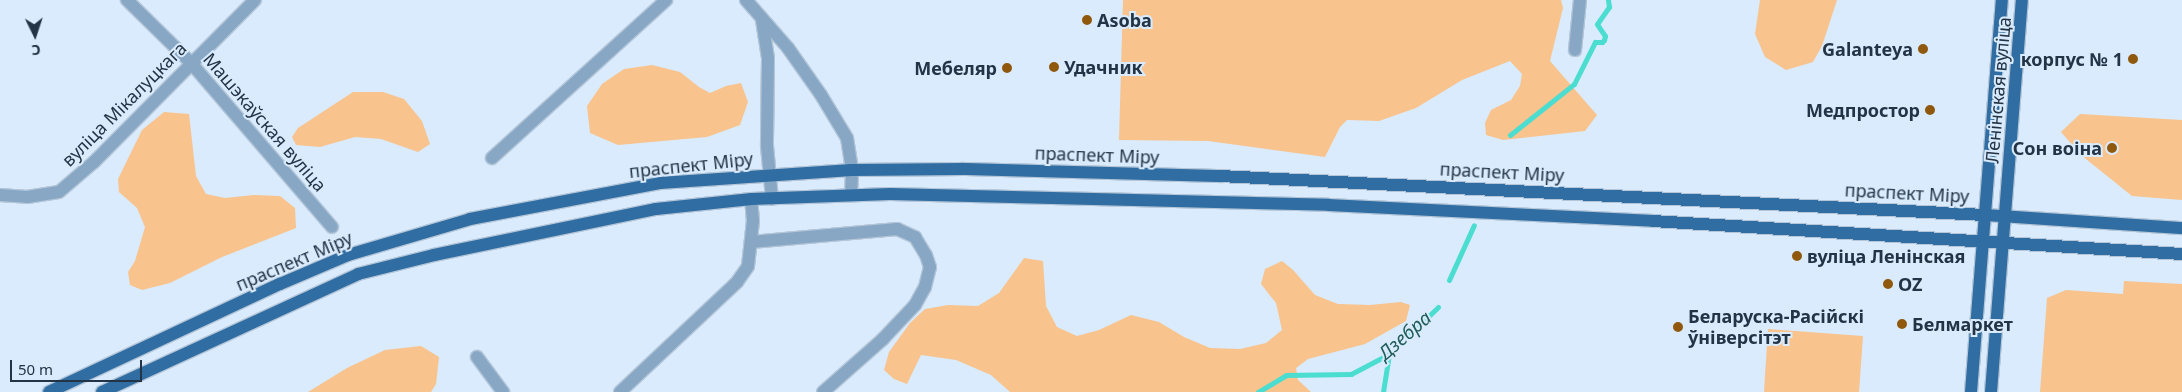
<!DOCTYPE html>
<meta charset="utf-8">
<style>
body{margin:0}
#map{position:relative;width:2182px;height:392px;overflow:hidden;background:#d9ebfd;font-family:"Noto Sans",sans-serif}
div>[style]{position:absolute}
.green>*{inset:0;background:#f8c38c}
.stream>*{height:5px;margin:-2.5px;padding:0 2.5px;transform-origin:2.5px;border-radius:2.5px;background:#4addd0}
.roads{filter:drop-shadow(1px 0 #b4c6d8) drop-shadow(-1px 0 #b4c6d8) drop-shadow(0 1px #b4c6d8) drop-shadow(0 -1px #b4c6d8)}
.minor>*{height:12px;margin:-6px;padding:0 6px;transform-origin:6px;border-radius:6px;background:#87a7c4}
.major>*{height:12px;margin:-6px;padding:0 6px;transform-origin:6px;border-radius:6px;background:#2f6da2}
.dots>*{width:14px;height:14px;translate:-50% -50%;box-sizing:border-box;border:2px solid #d9ebfd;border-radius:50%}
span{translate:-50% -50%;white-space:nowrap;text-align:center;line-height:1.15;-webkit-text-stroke:4px #d9ebfd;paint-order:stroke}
.poi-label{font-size:18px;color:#223445;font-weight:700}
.left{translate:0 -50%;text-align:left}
.right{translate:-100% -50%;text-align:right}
.street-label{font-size:18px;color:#223445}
.water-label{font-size:19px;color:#215d57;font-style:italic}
.north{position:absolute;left:10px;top:10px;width:50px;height:50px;-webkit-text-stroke:4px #d9ebfd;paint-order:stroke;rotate:176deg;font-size:14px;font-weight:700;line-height:20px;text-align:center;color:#223445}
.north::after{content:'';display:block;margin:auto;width:18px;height:22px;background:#223445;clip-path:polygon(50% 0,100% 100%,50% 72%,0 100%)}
.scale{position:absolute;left:10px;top:360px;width:132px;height:22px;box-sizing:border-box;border:2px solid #223445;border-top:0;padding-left:6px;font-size:15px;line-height:18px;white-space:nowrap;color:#223445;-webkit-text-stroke:4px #d9ebfd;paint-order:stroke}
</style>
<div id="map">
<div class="green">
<div style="clip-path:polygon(1123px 0,1561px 0,1563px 8px,1550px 61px,1597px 115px,1585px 131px,1503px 140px,1486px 135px,1485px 123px,1491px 110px,1511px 100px,1520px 86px,1522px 74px,1510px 61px,1462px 80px,1416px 108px,1379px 121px,1347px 120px,1340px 127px,1325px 157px,1208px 141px,1119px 140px)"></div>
<div style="clip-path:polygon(1760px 0,1837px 0,1822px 46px,1813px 62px,1786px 70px,1765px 57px,1755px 34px)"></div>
<div style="clip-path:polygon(652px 65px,680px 72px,699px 87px,710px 93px,726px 86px,741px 83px,748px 102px,740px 125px,707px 137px,618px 145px,590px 133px,587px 106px,602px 84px,624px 69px)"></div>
<div style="clip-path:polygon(353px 92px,383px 92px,404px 99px,422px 121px,430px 144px,418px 152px,381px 139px,355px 137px,320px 147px,296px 145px,292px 137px,298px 128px)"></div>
<div style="clip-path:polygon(164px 112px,189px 114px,196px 176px,206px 194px,225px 198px,254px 195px,280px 196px,295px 208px,296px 228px,222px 257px,170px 283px,142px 290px,130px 285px,128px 272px,135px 261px,145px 227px,137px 208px,119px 192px,118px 179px,142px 130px)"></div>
<div style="clip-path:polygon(2080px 114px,2182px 120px,2182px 200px,2132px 196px,2081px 155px,2061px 132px)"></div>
<div style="clip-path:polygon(1024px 258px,1043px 261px,1046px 306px,1057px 327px,1077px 336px,1099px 330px,1131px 315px,1159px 322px,1184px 337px,1210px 348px,1240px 349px,1266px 343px,1282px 330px,1276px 303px,1261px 284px,1265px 269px,1282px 261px,1293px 270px,1315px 295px,1338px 304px,1370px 305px,1401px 302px,1410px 305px,1406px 321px,1365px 344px,1308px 359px,1296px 368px,1298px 380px,1311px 392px,1010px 392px,991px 375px,956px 360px,921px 355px,907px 384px,894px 379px,884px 370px,889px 352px,910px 323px,925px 309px,948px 305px,978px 306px,999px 293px)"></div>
<div style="clip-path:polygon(2124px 281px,2182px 284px,2182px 392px,2040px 392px,2047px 298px,2066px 290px,2123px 294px)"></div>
<div style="clip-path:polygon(1768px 329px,1863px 336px,1859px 392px,1764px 392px)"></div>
<div style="clip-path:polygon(421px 346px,439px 357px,436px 384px,431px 392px,308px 392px,347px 368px,385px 350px)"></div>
</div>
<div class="stream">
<div style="left:1510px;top:135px;width:82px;rotate:-38.6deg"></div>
<div style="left:1574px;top:84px;width:47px;rotate:-63.4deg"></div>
<div style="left:1595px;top:42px;width:7px"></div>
<div style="left:1602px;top:42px;width:3px;rotate:-45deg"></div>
<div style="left:1604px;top:40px;width:4px;rotate:-76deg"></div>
<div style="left:1605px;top:36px;width:14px;rotate:-124deg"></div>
<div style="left:1597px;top:24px;width:21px;rotate:-55deg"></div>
<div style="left:1609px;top:7px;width:7px;rotate:-98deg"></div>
<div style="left:1449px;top:280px;width:60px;rotate:-65.6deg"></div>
<div style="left:1258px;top:392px;width:33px;rotate:-31deg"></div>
<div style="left:1286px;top:375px;width:65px;rotate:-0.9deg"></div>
<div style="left:1351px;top:374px;width:43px;rotate:-27.8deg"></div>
<div style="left:1389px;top:354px;width:68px;rotate:-43.8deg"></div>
<div style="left:1383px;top:392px;width:38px;rotate:-81deg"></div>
</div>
<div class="roads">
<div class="minor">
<div style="left:127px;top:0;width:90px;rotate:44.5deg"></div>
<div style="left:191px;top:63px;width:216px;rotate:49.3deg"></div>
<div style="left:746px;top:0;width:64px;rotate:48.8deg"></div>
<div style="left:788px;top:48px;width:57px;rotate:54.9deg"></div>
<div style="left:821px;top:95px;width:50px;rotate:58.8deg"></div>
<div style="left:847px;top:138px;width:32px;rotate:81deg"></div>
<div style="left:852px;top:170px;width:25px;rotate:92deg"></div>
<div style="left:762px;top:20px;width:38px;rotate:81deg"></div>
<div style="left:768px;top:58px;width:88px;rotate:90.7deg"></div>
<div style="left:767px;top:146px;width:53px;rotate:84.6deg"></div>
<div style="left:1575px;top:50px;width:50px;rotate:-84.3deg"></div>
<div style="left:492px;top:158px;width:235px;rotate:-42.2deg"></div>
<div style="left:0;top:195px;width:27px;rotate:4deg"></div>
<div style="left:27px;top:197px;width:32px;rotate:-9deg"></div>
<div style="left:59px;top:192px;width:46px;rotate:-40.6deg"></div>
<div style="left:94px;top:162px;width:228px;rotate:-45.2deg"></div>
<div style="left:751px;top:242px;width:147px;rotate:-5.1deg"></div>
<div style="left:897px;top:229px;width:20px;rotate:24deg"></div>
<div style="left:915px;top:237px;width:21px;rotate:59deg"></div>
<div style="left:926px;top:255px;width:13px;rotate:72deg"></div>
<div style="left:930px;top:267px;width:21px;rotate:104deg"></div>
<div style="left:925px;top:287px;width:21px;rotate:119deg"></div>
<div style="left:915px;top:305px;width:47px;rotate:133.3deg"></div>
<div style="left:883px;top:339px;width:80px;rotate:138.5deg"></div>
<div style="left:477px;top:357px;width:44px;rotate:53.4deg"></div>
<div style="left:620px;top:392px;width:161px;rotate:-43.2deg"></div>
<div style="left:737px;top:282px;width:19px;rotate:-55deg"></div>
<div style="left:748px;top:266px;width:45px;rotate:-83.7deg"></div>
<div style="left:753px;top:221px;width:22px;rotate:-95deg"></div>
</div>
<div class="major">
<div style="left:49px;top:392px;width:255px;rotate:-25.1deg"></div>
<div style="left:280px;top:284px;width:74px;rotate:-23.1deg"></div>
<div style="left:348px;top:255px;width:127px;rotate:-16.4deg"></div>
<div style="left:470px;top:219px;width:193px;rotate:-10.7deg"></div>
<div style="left:660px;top:183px;width:192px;rotate:-3.9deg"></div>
<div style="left:852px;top:170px;width:111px;rotate:-0.5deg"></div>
<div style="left:963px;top:169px;width:257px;rotate:1.6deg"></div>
<div style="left:1220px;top:176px;width:765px;rotate:2.92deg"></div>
<div style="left:1984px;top:215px;width:198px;rotate:3.8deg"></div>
<div style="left:102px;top:392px;width:282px;rotate:-24.7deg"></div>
<div style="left:358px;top:274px;width:78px;rotate:-14deg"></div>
<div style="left:434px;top:255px;width:227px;rotate:-11.7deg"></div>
<div style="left:656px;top:209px;width:96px;rotate:-6deg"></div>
<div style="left:751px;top:199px;width:139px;rotate:-2.1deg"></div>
<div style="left:890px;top:194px;width:439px;rotate:1.4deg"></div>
<div style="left:1329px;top:205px;width:324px;rotate:2.8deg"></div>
<div style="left:1653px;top:221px;width:530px;rotate:3.57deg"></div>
<div style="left:1971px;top:392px;width:393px;rotate:-85.5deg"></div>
<div style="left:1991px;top:392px;width:393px;rotate:-85.5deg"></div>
</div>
</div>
<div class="dots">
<div style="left:1087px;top:20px;background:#8f580d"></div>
<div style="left:1923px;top:49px;background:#8f580d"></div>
<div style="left:2133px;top:59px;background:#8f580d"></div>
<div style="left:1054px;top:67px;background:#8f580d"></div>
<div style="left:1007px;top:68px;background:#8f580d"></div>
<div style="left:1930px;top:110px;background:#8f580d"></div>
<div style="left:2112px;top:148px;background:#8f580d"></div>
<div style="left:1797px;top:256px;background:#8f580d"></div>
<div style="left:1888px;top:284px;background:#8f580d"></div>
<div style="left:1902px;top:324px;background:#8f580d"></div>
<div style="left:1678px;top:327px;background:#8f580d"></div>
</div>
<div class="poi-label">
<span class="left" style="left:1097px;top:20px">Asoba</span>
<span class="right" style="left:1913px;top:49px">Galanteya</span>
<span class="right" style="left:2123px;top:59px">корпус № 1</span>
<span class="left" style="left:1064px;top:67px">Удачник</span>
<span class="right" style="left:997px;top:68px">Мебеляр</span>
<span class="right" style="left:1920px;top:110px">Медпростор</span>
<span class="right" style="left:2102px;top:148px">Сон воіна</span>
<span class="left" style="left:1807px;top:256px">вуліца Ленінская</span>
<span class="left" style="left:1898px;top:284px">OZ</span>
<span class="left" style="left:1688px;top:327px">Беларуска-Расійскі<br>ўніверсітэт</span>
<span class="left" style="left:1912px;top:324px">Белмаркет</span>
</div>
<div class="street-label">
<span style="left:1998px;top:90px;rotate:-85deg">Ленінская вуліца</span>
<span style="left:124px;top:104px;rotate:-45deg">вуліца Мікалуцкага</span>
<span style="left:265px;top:122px;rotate:49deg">Машэкаўская вуліца</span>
<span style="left:1097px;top:155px;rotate:2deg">праспект Міру</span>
<span style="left:691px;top:165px;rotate:-6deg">праспект Міру</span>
<span style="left:1502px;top:172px;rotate:3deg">праспект Міру</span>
<span style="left:1907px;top:193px;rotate:3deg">праспект Міру</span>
<span style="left:294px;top:261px;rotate:-23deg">праспект Міру</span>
</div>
<div class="water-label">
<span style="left:1405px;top:336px;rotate:-41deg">Дзебра</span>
</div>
<div class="north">С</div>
<div class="scale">50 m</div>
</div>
